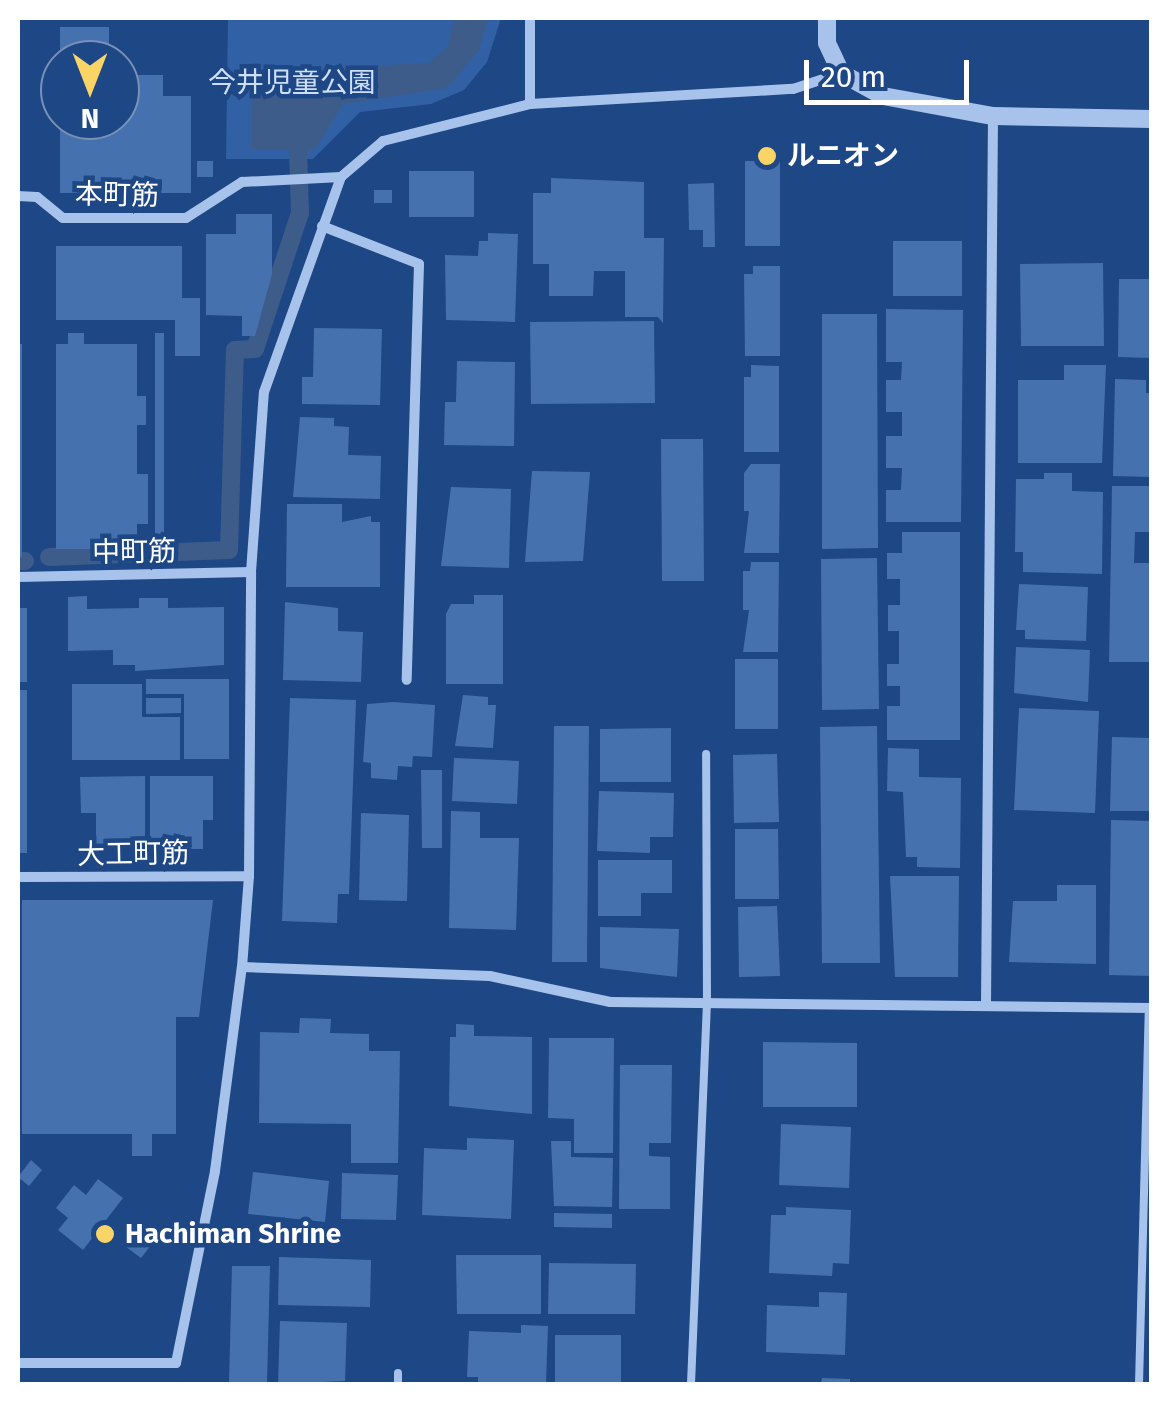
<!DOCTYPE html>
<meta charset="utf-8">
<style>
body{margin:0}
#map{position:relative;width:1169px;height:1402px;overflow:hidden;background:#1e4786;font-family:"Fira Sans","Noto Sans JP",sans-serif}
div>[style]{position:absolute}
.green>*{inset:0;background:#3161a4}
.water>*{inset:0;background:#3d5c8a}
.stream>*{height:18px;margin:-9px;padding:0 9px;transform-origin:9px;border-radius:9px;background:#3d5c8a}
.building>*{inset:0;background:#4671af}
.service>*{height:8px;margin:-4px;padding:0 4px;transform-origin:4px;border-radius:4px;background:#a7c3eb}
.minor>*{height:10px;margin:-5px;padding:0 5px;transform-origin:5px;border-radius:5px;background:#a7c3eb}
.tertiary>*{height:18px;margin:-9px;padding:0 9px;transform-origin:9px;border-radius:9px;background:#a7c3eb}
.dots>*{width:28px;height:28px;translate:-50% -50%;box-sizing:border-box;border:5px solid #1e4786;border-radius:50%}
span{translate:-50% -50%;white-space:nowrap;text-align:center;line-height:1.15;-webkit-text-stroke:9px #1e4786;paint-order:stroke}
.park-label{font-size:28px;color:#ccdef8}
.poi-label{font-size:28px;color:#fff;font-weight:700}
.left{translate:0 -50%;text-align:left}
.street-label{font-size:28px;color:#fff}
.frame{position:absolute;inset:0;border:20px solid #fff;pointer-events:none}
.north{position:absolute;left:40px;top:40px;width:100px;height:100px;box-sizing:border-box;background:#1e4786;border:2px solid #7891b6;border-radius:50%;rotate:180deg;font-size:28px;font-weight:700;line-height:40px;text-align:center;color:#fff}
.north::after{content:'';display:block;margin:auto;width:35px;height:45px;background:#fad566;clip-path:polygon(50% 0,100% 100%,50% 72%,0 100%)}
.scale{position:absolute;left:804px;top:60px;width:165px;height:45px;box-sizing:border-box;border:5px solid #fff;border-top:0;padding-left:12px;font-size:30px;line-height:35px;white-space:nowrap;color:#fff;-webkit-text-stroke:8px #1e4786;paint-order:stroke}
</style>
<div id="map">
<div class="green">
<div style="clip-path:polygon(228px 18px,501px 18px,487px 62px,464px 90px,431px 104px,360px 112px,313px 159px,226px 159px)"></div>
</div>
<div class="water">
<div style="clip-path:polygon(454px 18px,488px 18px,479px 50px,447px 88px,343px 104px,315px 149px,252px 149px,252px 96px,309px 96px,321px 68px,429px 63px,448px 46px)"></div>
</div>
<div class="stream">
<div style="left:49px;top:557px;width:180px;rotate:-2.2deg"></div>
<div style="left:229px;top:550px;width:200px;rotate:-88.3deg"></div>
<div style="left:235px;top:350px;width:20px;rotate:-3deg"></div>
<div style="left:255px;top:349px;width:143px;rotate:-71.7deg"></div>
<div style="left:300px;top:213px;width:64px;rotate:-91.8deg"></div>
<div style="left:18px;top:561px;width:7px"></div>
</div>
<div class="building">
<div style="clip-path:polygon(60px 27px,109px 27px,109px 60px,60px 60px)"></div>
<div style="clip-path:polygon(120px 75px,163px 75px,163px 96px,191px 96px,191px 193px,60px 193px,60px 120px,120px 120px)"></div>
<div style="clip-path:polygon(197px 161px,213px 161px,213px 177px,197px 177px)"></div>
<div style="clip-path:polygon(745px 161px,780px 161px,780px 246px,745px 246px)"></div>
<div style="clip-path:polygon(409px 171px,474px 171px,474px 217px,409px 217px)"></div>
<div style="clip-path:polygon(551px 178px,644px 182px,644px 238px,664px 238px,663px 323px,658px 317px,625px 317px,625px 271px,594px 271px,593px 296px,549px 296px,549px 264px,533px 264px,533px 193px,551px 193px)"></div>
<div style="clip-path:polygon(714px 183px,715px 247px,703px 247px,703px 230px,689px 230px,688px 184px)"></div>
<div style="clip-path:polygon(374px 190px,392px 190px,392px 203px,374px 203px)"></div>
<div style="clip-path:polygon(236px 214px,272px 214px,272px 274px,255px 336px,242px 336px,242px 316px,206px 315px,206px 234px,236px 234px)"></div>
<div style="clip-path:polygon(488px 233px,518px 234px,515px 322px,446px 320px,445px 255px,478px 256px,479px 241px,488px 241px)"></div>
<div style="clip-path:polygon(893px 241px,962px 241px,962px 296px,893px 296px)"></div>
<div style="clip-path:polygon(56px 246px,182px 246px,182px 298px,200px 298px,200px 356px,175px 356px,175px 320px,56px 320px)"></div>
<div style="clip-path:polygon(1103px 263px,1104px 346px,1021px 346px,1020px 264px)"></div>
<div style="clip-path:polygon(753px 266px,780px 266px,780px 356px,745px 356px,744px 274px,753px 274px)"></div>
<div style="clip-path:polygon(1119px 279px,1152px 279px,1152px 358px,1118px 357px)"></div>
<div style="clip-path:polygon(886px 309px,963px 310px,961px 522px,886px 522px,886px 490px,901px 490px,902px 468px,886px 468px,886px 436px,902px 436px,902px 412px,886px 412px,886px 380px,901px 380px,902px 362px,886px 362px)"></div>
<div style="clip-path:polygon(822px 314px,877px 314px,878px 548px,822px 549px)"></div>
<div style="clip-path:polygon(654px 321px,655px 403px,531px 404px,530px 322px)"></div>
<div style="clip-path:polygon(314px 328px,382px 329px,380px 405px,302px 404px,302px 377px,313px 377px)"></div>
<div style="clip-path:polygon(68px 333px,84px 333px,84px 344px,137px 344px,137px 396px,146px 396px,146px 425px,137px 425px,137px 474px,148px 474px,148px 524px,137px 524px,137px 549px,56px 549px,56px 344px,68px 344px)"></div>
<div style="clip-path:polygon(155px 333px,164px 333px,164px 543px,155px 543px)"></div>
<div style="clip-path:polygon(18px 344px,22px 344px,22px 557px,18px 557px)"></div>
<div style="clip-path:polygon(457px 361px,515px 362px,514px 446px,444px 445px,445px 402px,456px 402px)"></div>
<div style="clip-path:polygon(751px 365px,779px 366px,779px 452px,744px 452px,744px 377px,751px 377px)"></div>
<div style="clip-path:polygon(1064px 365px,1106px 365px,1102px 463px,1018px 463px,1018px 380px,1064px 380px)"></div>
<div style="clip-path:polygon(1115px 379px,1146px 380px,1146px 393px,1152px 393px,1152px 477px,1113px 476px)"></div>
<div style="clip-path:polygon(300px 417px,334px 418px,334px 426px,349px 427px,348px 455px,381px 456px,380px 499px,293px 497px)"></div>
<div style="clip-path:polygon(661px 439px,703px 439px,704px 581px,662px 581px)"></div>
<div style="clip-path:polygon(751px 464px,780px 464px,779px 553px,744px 553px,749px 511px,744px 511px,744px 473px)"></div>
<div style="clip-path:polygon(532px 471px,590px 472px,583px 561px,525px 562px)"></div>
<div style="clip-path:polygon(1044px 473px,1072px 473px,1072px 491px,1103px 492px,1102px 574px,1023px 572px,1023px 552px,1015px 552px,1016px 479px,1044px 479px)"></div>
<div style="clip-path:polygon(1112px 486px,1152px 486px,1152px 532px,1135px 532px,1134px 563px,1152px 563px,1152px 662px,1109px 662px)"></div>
<div style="clip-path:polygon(451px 487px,511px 489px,509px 568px,441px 566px)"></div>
<div style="clip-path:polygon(287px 504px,342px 504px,342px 522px,371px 516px,371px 522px,380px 522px,380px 587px,286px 587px)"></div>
<div style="clip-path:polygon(902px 532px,960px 532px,960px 740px,887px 740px,887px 706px,900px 706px,900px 686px,887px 686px,887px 664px,899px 664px,899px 631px,888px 631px,888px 605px,900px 605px,900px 579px,887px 579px,887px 553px,902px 553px)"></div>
<div style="clip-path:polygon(877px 558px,879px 709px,822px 710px,821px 559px)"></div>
<div style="clip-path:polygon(751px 562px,779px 562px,778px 652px,743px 652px,749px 610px,743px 610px,743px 571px,750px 571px)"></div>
<div style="clip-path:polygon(1019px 584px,1088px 587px,1086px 641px,1025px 639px,1025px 630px,1016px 630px)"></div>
<div style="clip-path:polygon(474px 595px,503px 595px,503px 684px,446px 684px,446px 614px,451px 604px,474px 604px)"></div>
<div style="clip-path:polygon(87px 596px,87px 609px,139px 608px,139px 598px,168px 598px,168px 608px,224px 607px,224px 665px,135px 671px,135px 665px,113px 665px,113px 650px,68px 651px,68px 597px)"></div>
<div style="clip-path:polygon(285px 602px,338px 608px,338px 631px,363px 632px,361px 682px,283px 680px)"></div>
<div style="clip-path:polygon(18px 608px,27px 608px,27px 682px,18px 682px)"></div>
<div style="clip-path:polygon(1016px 647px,1090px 650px,1088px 702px,1014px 693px)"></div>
<div style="clip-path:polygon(735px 659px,778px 659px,778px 729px,735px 729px)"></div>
<div style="clip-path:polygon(146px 679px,229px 679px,229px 759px,184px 759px,184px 694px,146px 694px)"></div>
<div style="clip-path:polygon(72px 684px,142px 684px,142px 717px,180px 717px,180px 760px,72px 760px)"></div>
<div style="clip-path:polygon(20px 690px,27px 690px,27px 853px,18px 853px)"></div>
<div style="clip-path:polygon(463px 695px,488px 697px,488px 705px,496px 705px,493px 748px,455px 746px)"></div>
<div style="clip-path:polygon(146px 698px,181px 698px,181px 713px,146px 714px)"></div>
<div style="clip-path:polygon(290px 698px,356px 700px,349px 894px,338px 894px,337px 923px,282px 921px)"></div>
<div style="clip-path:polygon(393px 702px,435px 705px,432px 757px,413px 756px,412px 767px,398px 766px,397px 780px,371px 778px,371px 763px,363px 762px,367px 704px)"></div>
<div style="clip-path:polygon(1019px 708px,1099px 711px,1095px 813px,1014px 810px)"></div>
<div style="clip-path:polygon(554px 726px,589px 726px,587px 962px,552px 962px)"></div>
<div style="clip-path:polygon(877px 726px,880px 963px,822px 963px,820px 727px)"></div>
<div style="clip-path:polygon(671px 728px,671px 782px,600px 782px,600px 729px)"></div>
<div style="clip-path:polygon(1112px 737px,1152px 738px,1152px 811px,1110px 811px)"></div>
<div style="clip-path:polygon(888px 748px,919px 749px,919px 777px,961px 778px,960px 868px,917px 867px,917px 857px,906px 857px,903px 792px,887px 791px)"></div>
<div style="clip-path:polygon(777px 754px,779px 822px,734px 823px,733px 755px)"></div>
<div style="clip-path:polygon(454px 758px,519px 761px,517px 804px,452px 801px)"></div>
<div style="clip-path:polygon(421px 770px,442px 770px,442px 848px,422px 848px)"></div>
<div style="clip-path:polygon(145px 776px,145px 848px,96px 849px,96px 813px,81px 813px,80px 777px)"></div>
<div style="clip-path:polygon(150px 776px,213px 776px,213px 820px,203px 820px,203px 849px,150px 849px)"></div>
<div style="clip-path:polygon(599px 791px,674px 793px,673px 837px,650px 837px,650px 853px,597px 851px)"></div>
<div style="clip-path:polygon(451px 811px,480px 812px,480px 838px,519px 838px,516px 930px,449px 928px)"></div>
<div style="clip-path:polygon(361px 813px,409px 815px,407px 901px,359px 900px)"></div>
<div style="clip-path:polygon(1111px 820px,1152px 821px,1152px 976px,1109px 975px)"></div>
<div style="clip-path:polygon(735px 829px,778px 829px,779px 899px,735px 899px)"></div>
<div style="clip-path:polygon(598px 860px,672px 860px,672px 893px,641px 893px,641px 916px,598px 916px)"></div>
<div style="clip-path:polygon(890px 876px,959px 876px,958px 977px,895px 977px)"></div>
<div style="clip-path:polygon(1057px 885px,1096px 885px,1096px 964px,1009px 962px,1013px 901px,1057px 901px)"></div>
<div style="clip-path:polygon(22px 900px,213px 900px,199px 1017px,176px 1017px,176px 1134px,152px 1134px,152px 1156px,132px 1156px,132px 1134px,22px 1134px)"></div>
<div style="clip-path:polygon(777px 906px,780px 976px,739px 977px,738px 907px)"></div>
<div style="clip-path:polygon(600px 927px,679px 929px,677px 977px,600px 968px)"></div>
<div style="clip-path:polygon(300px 1018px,331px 1019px,330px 1033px,369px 1034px,369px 1051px,400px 1051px,398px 1163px,351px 1163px,351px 1124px,259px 1123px,260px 1032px,299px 1033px)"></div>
<div style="clip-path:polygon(456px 1024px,474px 1025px,474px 1036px,532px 1037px,532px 1114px,449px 1106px,450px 1037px,456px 1037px)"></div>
<div style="clip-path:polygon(549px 1038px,614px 1038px,613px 1153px,574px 1153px,574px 1119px,548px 1118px)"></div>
<div style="clip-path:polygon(763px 1042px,857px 1043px,857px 1107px,763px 1107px)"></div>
<div style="clip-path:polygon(620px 1065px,672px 1065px,671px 1143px,649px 1143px,649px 1156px,670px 1157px,670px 1209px,619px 1209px)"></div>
<div style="clip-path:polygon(781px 1124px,851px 1127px,849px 1188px,779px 1185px)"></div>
<div style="clip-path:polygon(467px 1138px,514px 1140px,511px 1219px,422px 1215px,424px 1148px,467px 1150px)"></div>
<div style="clip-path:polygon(551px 1141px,571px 1141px,571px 1157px,613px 1158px,612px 1207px,554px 1206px)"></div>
<div style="clip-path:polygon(31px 1160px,42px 1170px,29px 1186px,18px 1177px)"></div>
<div style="clip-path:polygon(253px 1172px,329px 1181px,325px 1222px,248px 1214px)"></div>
<div style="clip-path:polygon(342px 1173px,398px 1175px,396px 1220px,341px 1219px)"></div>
<div style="clip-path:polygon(98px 1179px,123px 1198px,83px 1250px,58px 1230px,68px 1218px,56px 1208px,74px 1185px,86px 1195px)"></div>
<div style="clip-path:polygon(786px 1207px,851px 1210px,849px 1264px,833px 1263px,832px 1276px,769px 1273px,771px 1215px,786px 1215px)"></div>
<div style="clip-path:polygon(554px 1213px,612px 1214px,612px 1228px,554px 1227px)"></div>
<div style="clip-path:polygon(132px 1231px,151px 1245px,141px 1258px,122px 1244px)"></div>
<div style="clip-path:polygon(456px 1255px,541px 1255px,541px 1314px,457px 1314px)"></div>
<div style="clip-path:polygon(279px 1257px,371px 1260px,370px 1307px,278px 1305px)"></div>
<div style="clip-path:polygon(549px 1263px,636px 1264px,635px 1314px,548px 1314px)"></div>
<div style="clip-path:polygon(232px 1266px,270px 1266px,267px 1384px,229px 1384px)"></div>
<div style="clip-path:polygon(819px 1292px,847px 1293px,845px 1355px,766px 1352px,767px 1305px,819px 1307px)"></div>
<div style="clip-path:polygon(280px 1321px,347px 1323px,345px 1381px,278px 1384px)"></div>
<div style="clip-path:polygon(521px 1325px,548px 1326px,546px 1384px,478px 1384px,478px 1377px,467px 1377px,469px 1331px,521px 1333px)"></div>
<div style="clip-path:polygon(555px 1335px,621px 1335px,621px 1384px,555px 1384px)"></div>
<div style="clip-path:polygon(822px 1378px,850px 1379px,850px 1384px,821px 1384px)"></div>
</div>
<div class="service">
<div style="left:398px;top:1384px;width:11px;rotate:-90deg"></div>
<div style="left:691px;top:1384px;width:381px;rotate:-87.6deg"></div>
<div style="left:707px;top:1003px;width:249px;rotate:-90.2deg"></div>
<div style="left:1139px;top:1384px;width:376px;rotate:-88.5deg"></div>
</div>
<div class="minor">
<div style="left:530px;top:18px;width:86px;rotate:90deg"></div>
<div style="left:18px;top:196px;width:19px;rotate:3deg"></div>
<div style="left:37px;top:197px;width:33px;rotate:39deg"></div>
<div style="left:63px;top:218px;width:123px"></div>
<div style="left:186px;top:218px;width:67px;rotate:-32.7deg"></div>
<div style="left:242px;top:182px;width:99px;rotate:-2.9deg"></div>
<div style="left:322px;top:226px;width:104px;rotate:21.4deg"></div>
<div style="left:419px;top:264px;width:416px;rotate:91.7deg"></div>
<div style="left:18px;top:577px;width:233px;rotate:-1.2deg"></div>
<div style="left:18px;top:877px;width:231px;rotate:-0.2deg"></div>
<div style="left:242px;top:967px;width:248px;rotate:2.1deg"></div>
<div style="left:490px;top:976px;width:123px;rotate:12.2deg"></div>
<div style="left:610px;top:1002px;width:542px;rotate:0.63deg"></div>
<div style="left:986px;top:1006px;width:890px;rotate:-89.55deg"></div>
<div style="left:18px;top:1363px;width:158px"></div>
<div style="left:176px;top:1363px;width:196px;rotate:-78.5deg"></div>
<div style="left:215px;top:1171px;width:206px;rotate:-82.5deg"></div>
<div style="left:242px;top:967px;width:91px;rotate:-85.6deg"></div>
<div style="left:249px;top:876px;width:304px;rotate:-89.6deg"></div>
<div style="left:251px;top:572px;width:180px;rotate:-85.9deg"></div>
<div style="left:264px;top:392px;width:228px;rotate:-70.3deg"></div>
<div style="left:341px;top:177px;width:55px;rotate:-40.6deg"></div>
<div style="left:383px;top:141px;width:152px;rotate:-14.1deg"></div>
<div style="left:530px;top:104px;width:263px;rotate:-3.3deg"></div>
<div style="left:793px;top:89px;width:51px;rotate:-18.4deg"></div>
</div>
<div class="tertiary">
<div style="left:827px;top:18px;width:25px;rotate:90deg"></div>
<div style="left:827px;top:43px;width:33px;rotate:65deg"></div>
<div style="left:841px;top:73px;width:48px;rotate:28.7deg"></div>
<div style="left:883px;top:96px;width:112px;rotate:10.3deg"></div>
<div style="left:993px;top:116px;width:159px;rotate:1.1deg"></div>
</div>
<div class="dots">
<div style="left:767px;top:156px;background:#fad566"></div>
<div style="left:105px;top:1234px;background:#fad566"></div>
</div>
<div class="park-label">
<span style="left:292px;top:83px">今井児童公園</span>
</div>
<div class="poi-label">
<span class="left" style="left:787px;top:156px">ルニオン</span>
<span class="left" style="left:125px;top:1234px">Hachiman Shrine</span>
</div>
<div class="street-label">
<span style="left:117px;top:195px;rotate:1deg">本町筋</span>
<span style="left:134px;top:552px;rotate:-1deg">中町筋</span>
<span style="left:133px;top:854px;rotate:-1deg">大工町筋</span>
</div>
<div class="frame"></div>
<div class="north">N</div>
<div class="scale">20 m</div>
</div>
